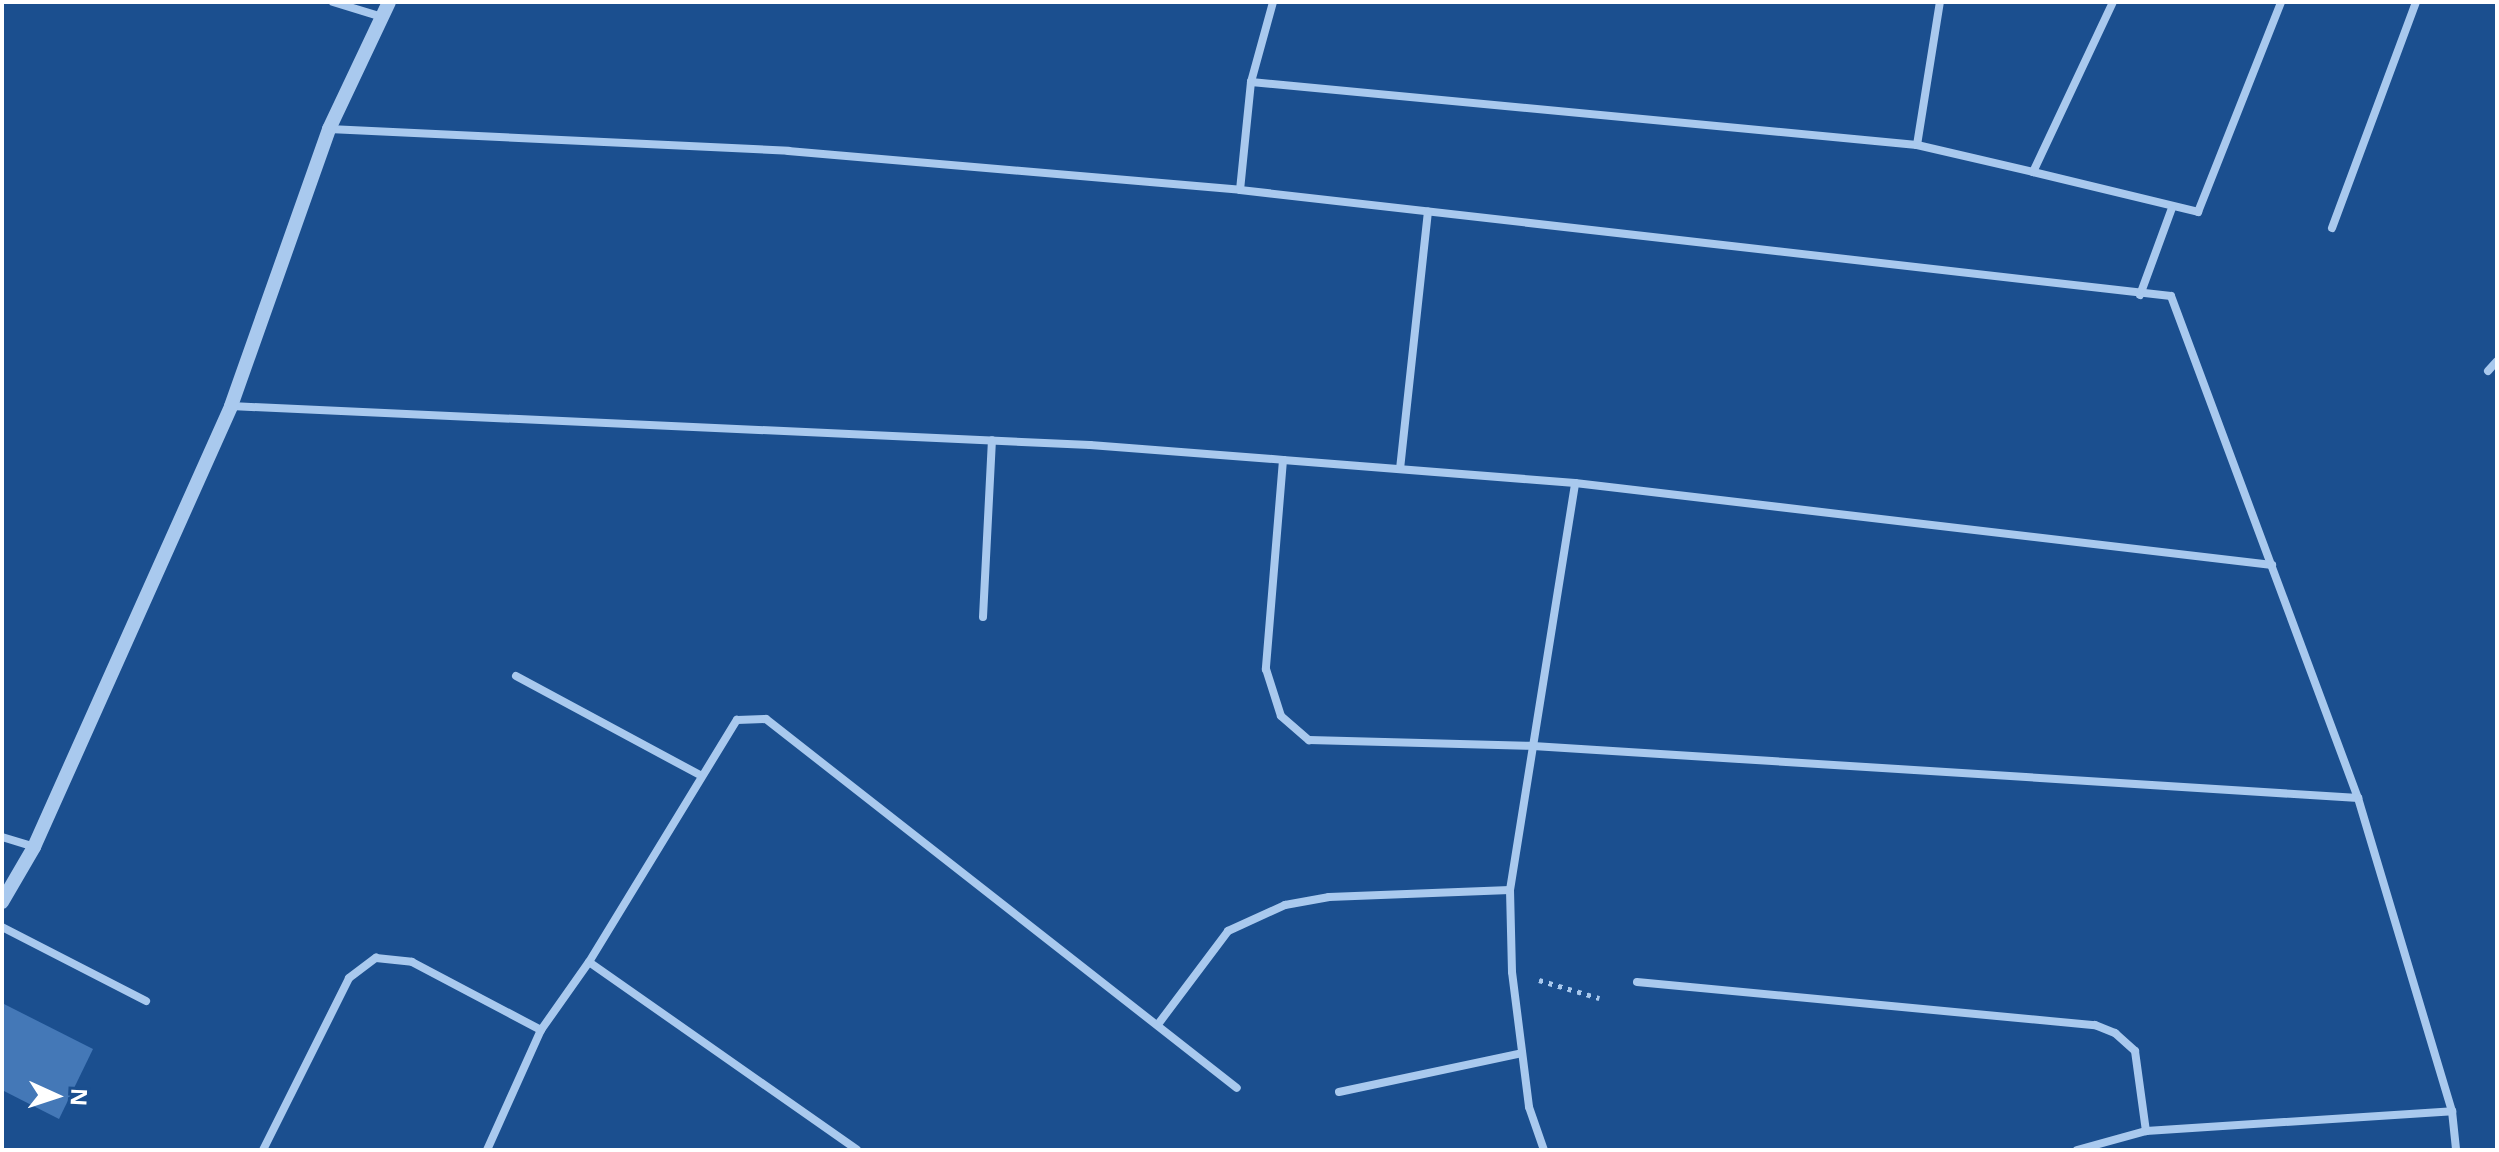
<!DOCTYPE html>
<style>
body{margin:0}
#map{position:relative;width:2499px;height:1152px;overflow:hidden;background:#1b4f8f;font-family:"Open Sans",sans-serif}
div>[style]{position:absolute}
.building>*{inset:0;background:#4478b7}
.path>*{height:5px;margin-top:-2.5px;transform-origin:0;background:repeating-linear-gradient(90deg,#a9c9ee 0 4px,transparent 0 10px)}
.minor>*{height:8px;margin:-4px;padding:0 4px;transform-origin:4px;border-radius:4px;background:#a9c9ee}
.tertiary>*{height:14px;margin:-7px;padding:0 7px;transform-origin:7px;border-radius:7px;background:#a9c9ee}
span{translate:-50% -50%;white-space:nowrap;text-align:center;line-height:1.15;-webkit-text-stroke:6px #1b4f8f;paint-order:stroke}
.frame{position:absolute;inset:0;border:4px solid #fff;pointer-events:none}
.north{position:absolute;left:16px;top:1056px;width:80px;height:80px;-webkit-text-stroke:6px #1b4f8f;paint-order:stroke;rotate:93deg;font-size:22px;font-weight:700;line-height:32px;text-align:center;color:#fff}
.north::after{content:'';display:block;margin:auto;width:28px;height:36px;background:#fff;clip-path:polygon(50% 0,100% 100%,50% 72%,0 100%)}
</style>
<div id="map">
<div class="building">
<div style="clip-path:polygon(2px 1003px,93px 1049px,59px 1119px,2px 1090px)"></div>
</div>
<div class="path">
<div style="left:1539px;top:980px;width:63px;rotate:16.7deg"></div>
</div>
<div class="minor">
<div style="left:333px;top:2px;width:51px;rotate:17deg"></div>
<div style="left:1251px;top:82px;width:83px;rotate:-74.6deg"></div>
<div style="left:329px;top:129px;width:460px;rotate:2.7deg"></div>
<div style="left:788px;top:151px;width:454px;rotate:4.9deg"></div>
<div style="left:1240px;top:190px;width:937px;rotate:6.5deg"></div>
<div style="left:2171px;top:296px;width:536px;rotate:69.57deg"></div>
<div style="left:2358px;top:798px;width:327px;rotate:73.3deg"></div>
<div style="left:2452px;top:1111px;width:39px;rotate:84deg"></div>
<div style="left:1917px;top:145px;width:145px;rotate:-80.9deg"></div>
<div style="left:2033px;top:172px;width:170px;rotate:13.6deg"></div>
<div style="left:2198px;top:212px;width:226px;rotate:-68.4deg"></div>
<div style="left:1240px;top:190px;width:109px;rotate:-84.2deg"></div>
<div style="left:1251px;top:82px;width:669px;rotate:5.4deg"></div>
<div style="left:1917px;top:145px;width:119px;rotate:13.1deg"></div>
<div style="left:2033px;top:172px;width:188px;rotate:-64.8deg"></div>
<div style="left:2332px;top:228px;width:241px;rotate:-69.6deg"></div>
<div style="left:2140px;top:295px;width:93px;rotate:-69.8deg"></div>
<div style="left:2488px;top:371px;width:13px;rotate:-48deg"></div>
<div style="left:231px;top:406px;width:860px;rotate:2.6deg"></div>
<div style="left:1090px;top:445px;width:194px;rotate:4.4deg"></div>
<div style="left:1283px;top:460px;width:293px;rotate:4.5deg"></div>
<div style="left:1575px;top:483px;width:702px;rotate:6.71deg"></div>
<div style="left:1283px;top:460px;width:210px;rotate:94.7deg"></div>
<div style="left:1266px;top:669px;width:49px;rotate:72.3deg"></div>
<div style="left:1281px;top:716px;width:37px;rotate:41deg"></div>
<div style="left:1309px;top:740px;width:224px;rotate:1.5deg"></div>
<div style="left:1533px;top:746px;width:827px;rotate:3.61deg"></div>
<div style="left:1400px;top:469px;width:259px;rotate:-83.8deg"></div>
<div style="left:983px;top:617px;width:177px;rotate:-87.1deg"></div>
<div style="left:516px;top:676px;width:209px;rotate:28.3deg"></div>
<div style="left:2px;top:837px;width:34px;rotate:17deg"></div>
<div style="left:1510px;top:890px;width:412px;rotate:-80.9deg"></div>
<div style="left:2px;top:927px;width:162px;rotate:27.2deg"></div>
<div style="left:589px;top:962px;width:327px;rotate:35deg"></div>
<div style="left:1637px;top:982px;width:460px;rotate:5.4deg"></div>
<div style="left:2095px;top:1025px;width:22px;rotate:22deg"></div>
<div style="left:2115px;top:1033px;width:27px;rotate:42deg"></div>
<div style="left:2135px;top:1051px;width:81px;rotate:82.2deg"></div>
<div style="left:1159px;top:1023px;width:115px;rotate:-53.1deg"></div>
<div style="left:1228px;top:931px;width:63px;rotate:-24.5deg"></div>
<div style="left:1285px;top:905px;width:45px;rotate:-10.3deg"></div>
<div style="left:1329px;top:897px;width:181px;rotate:-2.2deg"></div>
<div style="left:1510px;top:890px;width:82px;rotate:88.6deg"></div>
<div style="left:1512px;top:972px;width:136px;rotate:82.8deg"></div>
<div style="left:1529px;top:1107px;width:46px;rotate:70.8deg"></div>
<div style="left:1339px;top:1092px;width:187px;rotate:-12deg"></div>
<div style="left:263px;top:1150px;width:192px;rotate:-63.4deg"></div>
<div style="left:349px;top:978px;width:34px;rotate:-37deg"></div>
<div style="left:376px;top:958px;width:36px;rotate:6deg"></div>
<div style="left:412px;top:962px;width:146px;rotate:27.8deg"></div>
<div style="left:487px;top:1150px;width:132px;rotate:-65.8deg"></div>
<div style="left:541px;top:1030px;width:83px;rotate:-54.8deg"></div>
<div style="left:589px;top:962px;width:284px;rotate:-58.6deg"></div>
<div style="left:737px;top:720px;width:29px;rotate:-2deg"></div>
<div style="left:766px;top:719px;width:598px;rotate:38.08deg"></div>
<div style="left:2077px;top:1150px;width:72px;rotate:-15.4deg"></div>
<div style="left:2146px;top:1131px;width:307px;rotate:-3.7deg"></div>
</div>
<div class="tertiary">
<div style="left:2px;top:902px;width:64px;rotate:-59.8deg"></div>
<div style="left:34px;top:847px;width:483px;rotate:-65.9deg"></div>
<div style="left:231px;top:406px;width:294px;rotate:-70.5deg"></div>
<div style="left:329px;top:129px;width:140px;rotate:-64.7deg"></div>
</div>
<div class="frame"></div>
<div class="north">N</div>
</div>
